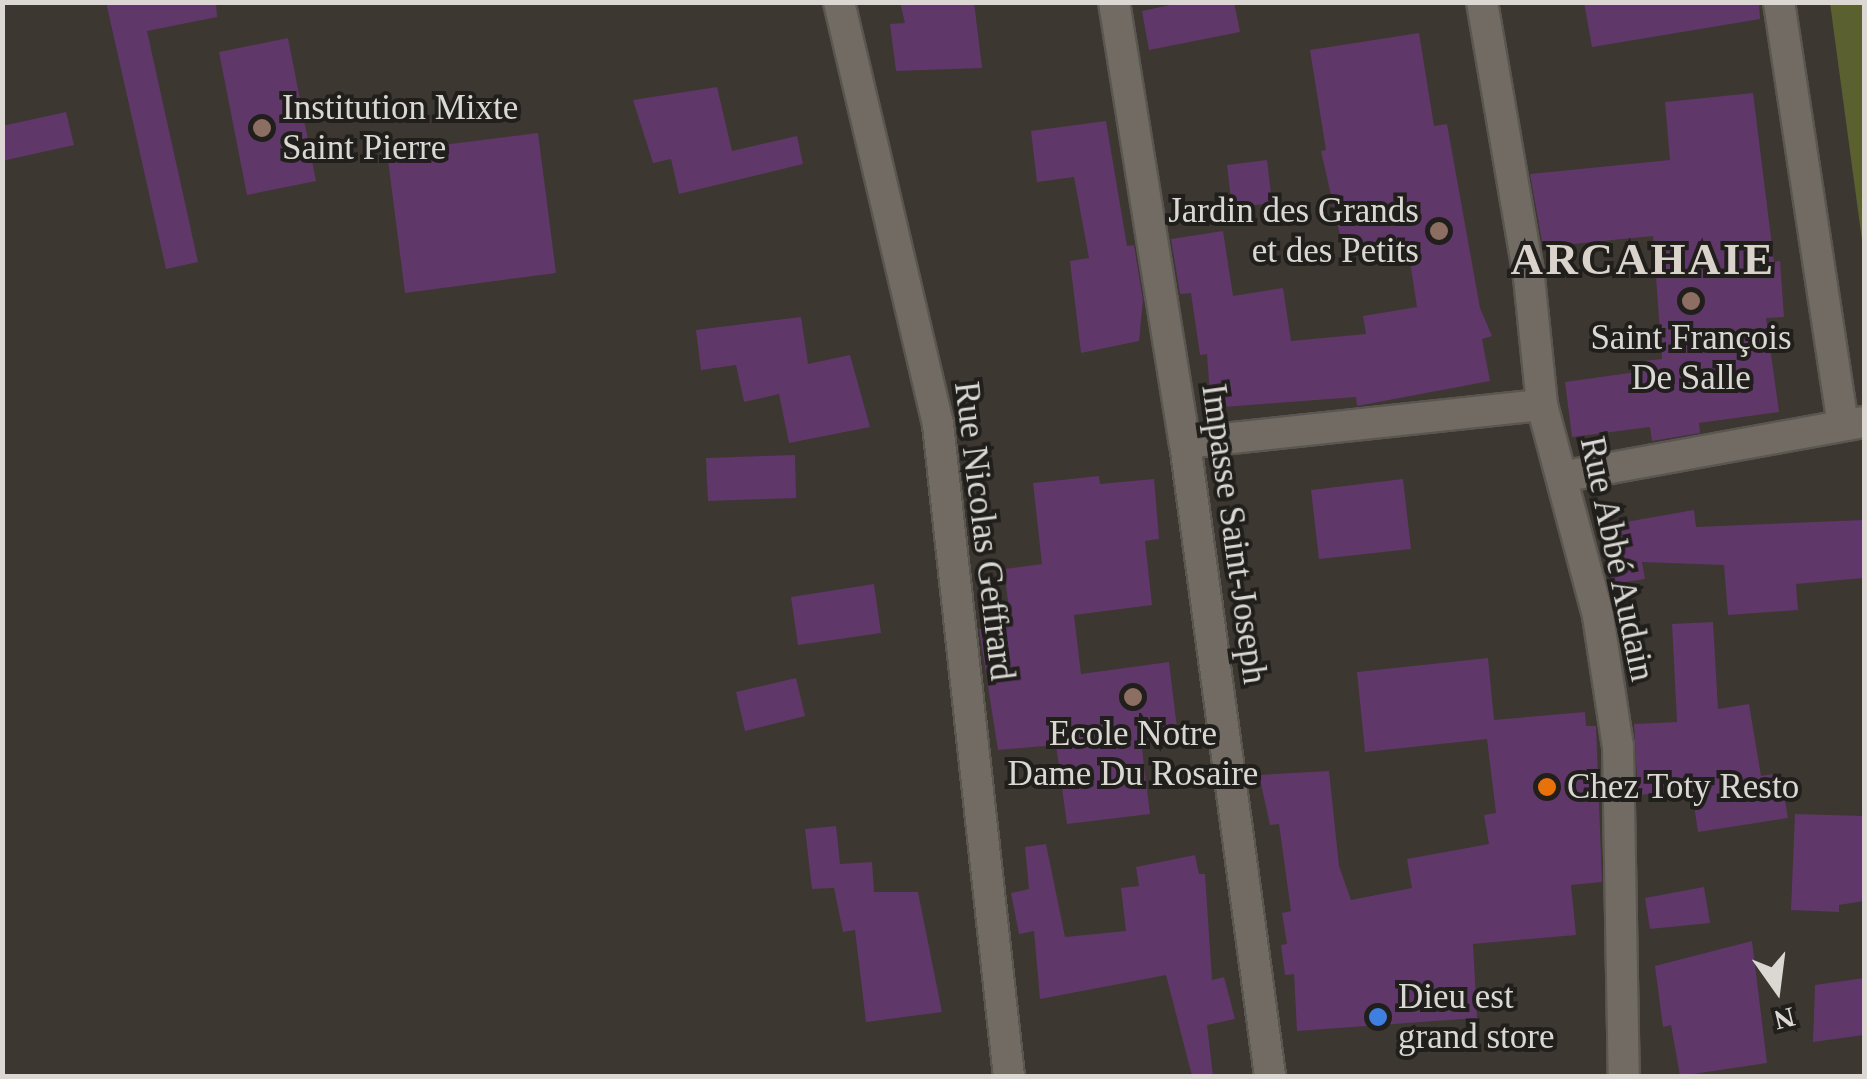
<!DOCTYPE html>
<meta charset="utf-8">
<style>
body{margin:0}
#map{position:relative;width:1867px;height:1079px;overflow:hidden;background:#3c3730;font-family:"Times New Roman",serif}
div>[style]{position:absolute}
.green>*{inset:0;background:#5a6030}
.building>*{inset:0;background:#603769}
.roads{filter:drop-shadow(2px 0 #5a5650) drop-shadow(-2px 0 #5a5650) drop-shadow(0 2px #5a5650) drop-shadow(0 -2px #5a5650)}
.minor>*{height:30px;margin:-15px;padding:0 15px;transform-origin:15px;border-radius:15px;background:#716b64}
.tertiary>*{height:30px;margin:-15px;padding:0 15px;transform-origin:15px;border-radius:15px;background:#716b64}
.dots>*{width:28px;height:28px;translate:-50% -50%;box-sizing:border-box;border:5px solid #211f1c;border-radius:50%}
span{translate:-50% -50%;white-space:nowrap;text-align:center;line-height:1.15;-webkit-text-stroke:8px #211f1c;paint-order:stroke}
.poi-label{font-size:35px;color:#dbd8d4}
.left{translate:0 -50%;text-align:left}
.right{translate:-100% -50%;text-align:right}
.street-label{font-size:35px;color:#dbd8d4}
.district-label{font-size:45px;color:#dad3cb;font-weight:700;letter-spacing:2.5px}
.frame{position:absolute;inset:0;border:5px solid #dbd8d4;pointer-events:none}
.north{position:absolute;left:1727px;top:939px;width:100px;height:100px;-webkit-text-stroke:8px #211f1c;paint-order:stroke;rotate:166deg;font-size:28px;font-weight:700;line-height:40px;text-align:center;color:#dbd8d4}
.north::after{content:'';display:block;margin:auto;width:35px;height:45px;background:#dbd8d4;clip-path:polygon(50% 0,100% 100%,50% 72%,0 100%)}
</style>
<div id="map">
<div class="green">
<div style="clip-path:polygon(1830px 3px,1864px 3px,1864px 255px)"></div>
</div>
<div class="building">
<div style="clip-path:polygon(106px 2px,216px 2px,217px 17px,147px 31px,198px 262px,166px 269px)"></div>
<div style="clip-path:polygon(900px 2px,974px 2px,982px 68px,896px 71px,890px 24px,905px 23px)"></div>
<div style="clip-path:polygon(1184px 2px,1234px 2px,1240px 32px,1149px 50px,1142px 11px)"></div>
<div style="clip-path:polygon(1584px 2px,1759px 2px,1760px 19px,1592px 47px)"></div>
<div style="clip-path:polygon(1419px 33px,1434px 126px,1447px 124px,1480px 308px,1492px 336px,1482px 339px,1490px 381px,1357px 406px,1356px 397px,1211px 408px,1207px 354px,1200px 355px,1191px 293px,1180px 294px,1171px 239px,1223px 231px,1233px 296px,1283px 288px,1291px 341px,1366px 334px,1363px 316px,1417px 307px,1407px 243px,1344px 253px,1321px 151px,1326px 150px,1310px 50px)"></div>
<div style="clip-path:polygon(288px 38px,316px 181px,247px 195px,219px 52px)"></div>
<div style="clip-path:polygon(717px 87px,732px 151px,797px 136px,803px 164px,679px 194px,671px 159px,653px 163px,633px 100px)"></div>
<div style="clip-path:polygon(1753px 93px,1774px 262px,1780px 261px,1784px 317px,1766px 318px,1779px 412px,1699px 423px,1700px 433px,1652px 441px,1650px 427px,1572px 437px,1565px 382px,1644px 371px,1643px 361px,1662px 359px,1653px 236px,1543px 247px,1530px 174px,1670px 160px,1665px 102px)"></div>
<div style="clip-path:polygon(66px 112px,74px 145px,2px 161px,2px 126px)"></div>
<div style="clip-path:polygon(1106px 121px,1127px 246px,1134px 245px,1143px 300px,1139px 341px,1081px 353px,1070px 261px,1089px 258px,1074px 177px,1037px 182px,1031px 131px)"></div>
<div style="clip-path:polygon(538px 133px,556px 273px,405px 293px,387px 152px)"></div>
<div style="clip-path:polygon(1267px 160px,1272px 203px,1232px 208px,1227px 165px)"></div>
<div style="clip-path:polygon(801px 317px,808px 364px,850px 355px,870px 427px,789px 443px,779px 394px,744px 402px,736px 365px,701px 370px,696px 330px)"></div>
<div style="clip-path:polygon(795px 455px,796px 498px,708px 501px,706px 458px)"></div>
<div style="clip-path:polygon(1099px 476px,1100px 484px,1154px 479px,1159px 539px,1145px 541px,1152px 605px,1074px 615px,1081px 674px,1169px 662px,1177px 728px,1140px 733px,1150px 814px,1067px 824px,1056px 745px,998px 750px,979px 629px,1011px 625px,1004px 569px,1042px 564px,1033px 483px)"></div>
<div style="clip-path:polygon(1403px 479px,1411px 549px,1319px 559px,1311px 490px)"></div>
<div style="clip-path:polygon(1694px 510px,1696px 527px,1864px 520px,1864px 578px,1796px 584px,1798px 610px,1728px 615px,1724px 565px,1642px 562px,1645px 579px,1612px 584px,1603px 526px)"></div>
<div style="clip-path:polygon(874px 584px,881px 633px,798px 645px,791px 597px)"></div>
<div style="clip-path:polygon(1713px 622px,1718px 709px,1749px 704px,1761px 776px,1780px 773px,1788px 818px,1698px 832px,1692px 791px,1638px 795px,1634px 724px,1677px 722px,1672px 624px)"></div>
<div style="clip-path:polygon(1488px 658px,1494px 720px,1585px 712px,1586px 726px,1596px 726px,1602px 882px,1571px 885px,1576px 935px,1473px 944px,1477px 1018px,1297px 1031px,1294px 974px,1285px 975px,1281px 945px,1287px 944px,1282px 913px,1291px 911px,1279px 824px,1270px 825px,1259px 775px,1329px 771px,1339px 866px,1351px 900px,1412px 888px,1407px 859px,1489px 844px,1484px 815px,1496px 813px,1487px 739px,1365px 752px,1357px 672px)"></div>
<div style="clip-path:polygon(796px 678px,805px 716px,745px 731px,736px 692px)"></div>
<div style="clip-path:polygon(1795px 814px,1864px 816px,1864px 901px,1839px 905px,1839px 912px,1791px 910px)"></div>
<div style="clip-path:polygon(836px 826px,840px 864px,872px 862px,874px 892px,918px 892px,942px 1012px,866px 1022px,855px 930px,843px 932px,834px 888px,812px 889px,805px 829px)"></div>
<div style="clip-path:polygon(1046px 844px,1065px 937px,1126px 931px,1121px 888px,1139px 886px,1136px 867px,1195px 855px,1199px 874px,1205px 874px,1212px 980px,1224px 977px,1235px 1019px,1207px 1025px,1213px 1076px,1192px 1076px,1166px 975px,1040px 999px,1034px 931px,1019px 934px,1011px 893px,1029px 889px,1025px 847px)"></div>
<div style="clip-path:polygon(1704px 887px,1710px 923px,1650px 929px,1645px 898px)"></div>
<div style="clip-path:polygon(1752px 941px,1767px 1063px,1680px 1076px,1671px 1025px,1663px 1027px,1655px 966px)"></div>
<div style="clip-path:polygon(1864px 978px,1864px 1035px,1813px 1042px,1815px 985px)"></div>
</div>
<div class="roads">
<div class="minor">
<div style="left:839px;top:2px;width:433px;rotate:76.8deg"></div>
<div style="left:938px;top:424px;width:656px;rotate:83.79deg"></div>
<div style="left:1482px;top:2px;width:279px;rotate:80.3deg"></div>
<div style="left:1529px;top:277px;width:129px;rotate:84.2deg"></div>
<div style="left:1542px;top:405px;width:218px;rotate:75.1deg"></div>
<div style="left:1598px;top:616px;width:132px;rotate:81.3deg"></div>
<div style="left:1618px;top:746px;width:330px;rotate:89deg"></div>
<div style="left:1779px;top:2px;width:428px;rotate:81.4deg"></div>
<div style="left:1185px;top:443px;width:359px;rotate:-6.1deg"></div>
<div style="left:1566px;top:476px;width:303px;rotate:-10.3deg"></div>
</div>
<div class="tertiary">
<div style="left:1114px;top:2px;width:447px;rotate:80.9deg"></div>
<div style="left:1185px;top:443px;width:639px;rotate:82.35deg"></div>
</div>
</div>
<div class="dots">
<div style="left:262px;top:128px;background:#8d6e63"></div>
<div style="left:1439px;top:231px;background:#8d6e63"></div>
<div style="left:1691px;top:301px;background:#8d6e63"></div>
<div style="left:1133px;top:697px;background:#8d6e63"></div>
<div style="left:1547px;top:787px;background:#e8710a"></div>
<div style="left:1378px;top:1017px;background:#3f7fe0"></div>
</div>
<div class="poi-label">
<span class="left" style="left:282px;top:128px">Institution Mixte<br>Saint Pierre</span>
<span class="right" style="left:1419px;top:231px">Jardin des Grands<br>et des Petits</span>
<span style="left:1691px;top:358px">Saint François<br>De Salle</span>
<span style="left:1133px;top:754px">Ecole Notre<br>Dame Du Rosaire</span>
<span class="left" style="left:1567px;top:787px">Chez Toty Resto</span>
<span class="left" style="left:1398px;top:1017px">Dieu est<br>grand store</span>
</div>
<div class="street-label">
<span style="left:984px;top:531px;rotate:83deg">Rue Nicolas Geffrard</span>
<span style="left:1234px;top:534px;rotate:82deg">Impasse Saint-Joseph</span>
<span style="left:1617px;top:559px;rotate:78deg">Rue Abbé Audain</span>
</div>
<div class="district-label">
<span style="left:1643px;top:260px">ARCAHAIE</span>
</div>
<div class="frame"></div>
<div class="north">N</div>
</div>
